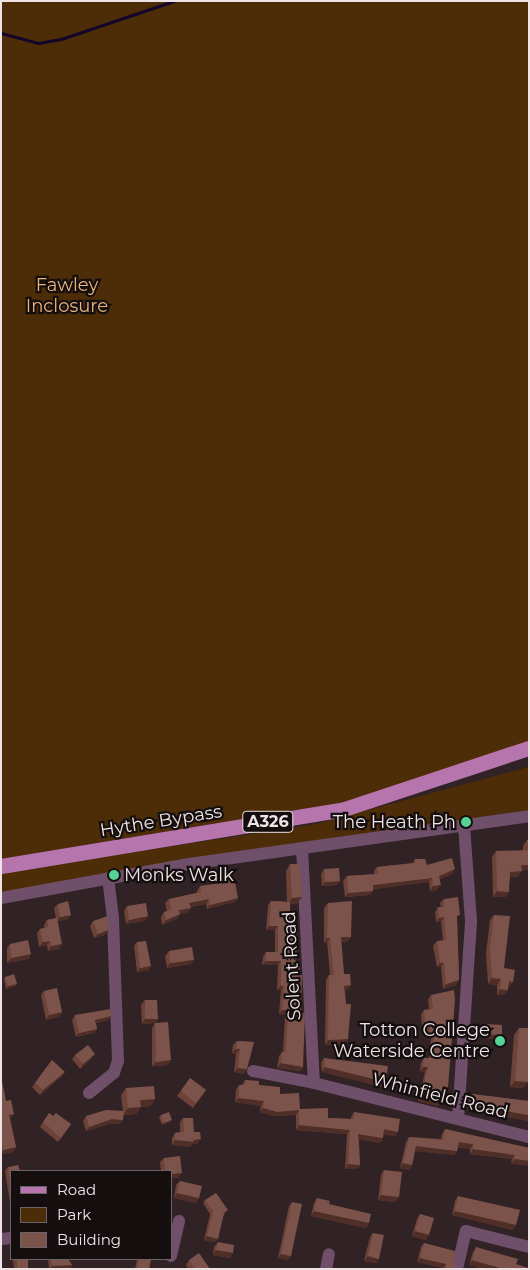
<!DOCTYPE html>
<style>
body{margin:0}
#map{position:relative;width:530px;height:1270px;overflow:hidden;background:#312226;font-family:Montserrat,sans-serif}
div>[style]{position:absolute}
.green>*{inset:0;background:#4d2d07}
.stream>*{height:3px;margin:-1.5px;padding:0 1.5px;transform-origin:1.5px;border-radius:1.5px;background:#150528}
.minor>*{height:12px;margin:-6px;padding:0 6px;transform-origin:6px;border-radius:6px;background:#6f4f6a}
.major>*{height:15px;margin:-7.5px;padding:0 7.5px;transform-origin:7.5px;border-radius:7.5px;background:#b675ac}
.wall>*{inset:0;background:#6d4237}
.shaded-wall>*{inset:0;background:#4f2e28}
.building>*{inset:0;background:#7b534a}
.dots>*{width:14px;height:14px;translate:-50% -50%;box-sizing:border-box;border:2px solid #140e0f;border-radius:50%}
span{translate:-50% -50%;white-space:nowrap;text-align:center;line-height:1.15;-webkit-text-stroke:4.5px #140e0f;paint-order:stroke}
.shield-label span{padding:1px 4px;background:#140e0f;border:1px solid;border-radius:4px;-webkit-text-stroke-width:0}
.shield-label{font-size:16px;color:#eee3e5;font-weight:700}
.park-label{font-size:18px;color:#ebb279}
.street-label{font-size:18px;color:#eee3e5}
.poi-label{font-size:18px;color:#eee3e5}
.right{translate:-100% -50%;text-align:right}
.left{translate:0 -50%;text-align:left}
.frame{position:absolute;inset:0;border:2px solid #eee3e5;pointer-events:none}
.legend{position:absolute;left:10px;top:1170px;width:162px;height:90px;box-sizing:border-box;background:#140e0f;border:1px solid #6b6365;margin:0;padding:6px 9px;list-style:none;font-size:15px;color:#eee3e5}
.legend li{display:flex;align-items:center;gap:10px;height:25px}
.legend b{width:25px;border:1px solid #6b6365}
</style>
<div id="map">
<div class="green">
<div style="clip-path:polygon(1px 1px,529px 1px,529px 743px,326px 808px,1px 863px)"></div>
<div style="clip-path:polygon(529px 767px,529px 810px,189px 859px,1px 894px,1px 873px,316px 824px)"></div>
</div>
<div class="stream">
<div style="left:1px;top:33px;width:38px;rotate:15deg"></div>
<div style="left:38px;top:43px;width:23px;rotate:-10deg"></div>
<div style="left:61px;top:39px;width:119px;rotate:-18.6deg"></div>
</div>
<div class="minor">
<div style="left:302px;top:848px;width:235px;rotate:87.1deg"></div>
<div style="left:1px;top:898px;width:191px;rotate:-10.3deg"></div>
<div style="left:189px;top:864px;width:343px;rotate:-8deg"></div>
<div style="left:253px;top:1071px;width:62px;rotate:11.1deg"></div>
<div style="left:314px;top:1083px;width:222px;rotate:14.1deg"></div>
<div style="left:89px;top:1093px;width:32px;rotate:-39deg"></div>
<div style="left:114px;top:1073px;width:13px;rotate:-72deg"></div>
<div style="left:118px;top:1061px;width:143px;rotate:-92deg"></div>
<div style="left:113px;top:918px;width:40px;rotate:-97.1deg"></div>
<div style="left:458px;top:1118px;width:197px;rotate:-86.2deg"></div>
<div style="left:471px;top:921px;width:95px;rotate:-94.2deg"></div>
<div style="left:1px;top:1239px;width:10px;rotate:-6deg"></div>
<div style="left:171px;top:1256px;width:36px;rotate:-77deg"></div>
<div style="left:326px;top:1269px;width:15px;rotate:-79deg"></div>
<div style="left:457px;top:1269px;width:39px;rotate:-77deg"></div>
<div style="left:466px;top:1231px;width:65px;rotate:14.3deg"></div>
</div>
<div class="major">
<div style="left:1px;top:866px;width:345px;rotate:-9.4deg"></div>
<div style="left:341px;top:810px;width:198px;rotate:-18.3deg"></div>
</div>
<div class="wall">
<div style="clip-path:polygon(527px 840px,529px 840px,529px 870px,522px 870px,518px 877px,510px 877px,506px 897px,493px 897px,492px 857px,496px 851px,523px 851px,523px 846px)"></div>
<div style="clip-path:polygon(415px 859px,427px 865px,452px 874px,440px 879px,437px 890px,430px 891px,429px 882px,373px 889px,370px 895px,345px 897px,343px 881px,347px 876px,374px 874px,374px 871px,377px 867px,413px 863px)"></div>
<div style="clip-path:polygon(290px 864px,297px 904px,290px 904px,290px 928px,296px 964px,301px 1013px,303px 1067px,300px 1071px,277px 1068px,279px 1056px,282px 1052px,283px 1052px,285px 1015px,279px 1014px,281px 990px,277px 990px,278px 965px,262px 965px,263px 957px,266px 952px,275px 952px,275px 930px,266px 930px,268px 905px,271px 901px,287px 902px,286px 871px)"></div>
<div style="clip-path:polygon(324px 869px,340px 881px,337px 885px,322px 886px,321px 874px)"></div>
<div style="clip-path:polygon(222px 879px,238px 898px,234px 902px,207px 909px,206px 904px,190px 907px,191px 908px,187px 913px,180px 914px,177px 919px,162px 925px,161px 917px,164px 912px,167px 911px,165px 903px,169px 899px,197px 893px,197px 891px,200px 886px,219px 884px)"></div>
<div style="clip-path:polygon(444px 899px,457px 919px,459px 980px,456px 985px,443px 989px,441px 967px,437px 967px,433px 946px,437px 941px,443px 941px,441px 922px,436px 922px,435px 912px,438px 907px,441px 907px,440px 903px)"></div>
<div style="clip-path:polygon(328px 903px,351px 937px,348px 941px,341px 942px,344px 974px,348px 990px,345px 990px,348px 1039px,345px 1044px,325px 1045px,326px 980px,329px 975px,330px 975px,327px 942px,324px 943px,324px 908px)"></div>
<div style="clip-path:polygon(58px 904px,71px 915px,68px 919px,58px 921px,59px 949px,48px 951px,47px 945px,39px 947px,37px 933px,40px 929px,44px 928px,44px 925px,47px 920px,56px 918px,54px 908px)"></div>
<div style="clip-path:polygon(127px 906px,148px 916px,144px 921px,126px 924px,124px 911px)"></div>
<div style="clip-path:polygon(494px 915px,504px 968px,513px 982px,509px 987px,508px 987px,508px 990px,504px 995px,497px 995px,497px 985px,488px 984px,486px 953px,490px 920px)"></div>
<div style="clip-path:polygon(93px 921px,105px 935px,94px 938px,90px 926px)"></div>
<div style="clip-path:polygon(137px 942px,149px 970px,137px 972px,134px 946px)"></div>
<div style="clip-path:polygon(10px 944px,31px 954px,28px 959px,7px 963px,7px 948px)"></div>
<div style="clip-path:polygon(169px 951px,191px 964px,167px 968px,165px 956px)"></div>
<div style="clip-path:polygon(5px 977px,17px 984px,15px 986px,6px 989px,4px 979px)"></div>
<div style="clip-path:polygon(44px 991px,62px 1012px,59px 1017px,46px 1020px,41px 995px)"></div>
<div style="clip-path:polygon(431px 995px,448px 1087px,445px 1092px,442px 1091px,438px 1106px,418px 1101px,425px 1072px,420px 1071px,421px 1062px,424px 1058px,429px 1058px,431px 1038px,427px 1038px,427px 1027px,422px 1027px,421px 1014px,424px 1010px,429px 1009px,428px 1000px)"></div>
<div style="clip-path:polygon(145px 1000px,158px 1019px,155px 1023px,142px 1024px,141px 1005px)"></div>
<div style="clip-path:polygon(75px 1015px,111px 1016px,108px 1020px,96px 1023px,97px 1029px,94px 1033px,76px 1037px,72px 1020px)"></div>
<div style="clip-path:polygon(155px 1023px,168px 1065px,152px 1066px,152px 1028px)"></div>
<div style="clip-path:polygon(486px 1024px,499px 1039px,482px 1038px,483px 1029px)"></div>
<div style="clip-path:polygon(519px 1028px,528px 1079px,528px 1082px,523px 1088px,510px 1087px,514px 1035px)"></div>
<div style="clip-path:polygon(237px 1041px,254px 1042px,244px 1074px,234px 1072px,236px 1054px,232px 1053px,233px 1045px)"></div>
<div style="clip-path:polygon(75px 1055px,92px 1058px,80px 1069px,72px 1059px)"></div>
<div style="clip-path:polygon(324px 1058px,386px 1082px,383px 1087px,322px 1072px,321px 1063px)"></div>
<div style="clip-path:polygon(52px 1060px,62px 1076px,40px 1095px,32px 1087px)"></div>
<div style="clip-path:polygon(1px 1076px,6px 1101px,14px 1114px,10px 1118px,16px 1147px,13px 1152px,1px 1154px)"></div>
<div style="clip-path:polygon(190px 1078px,206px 1090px,193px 1108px,177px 1096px)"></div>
<div style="clip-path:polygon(245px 1080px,280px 1094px,300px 1109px,328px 1118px,351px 1119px,351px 1117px,354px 1112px,398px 1132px,395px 1136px,383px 1134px,383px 1138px,380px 1143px,359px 1139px,360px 1165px,357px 1169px,345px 1169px,347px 1134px,296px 1130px,296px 1115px,274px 1116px,260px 1112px,261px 1106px,235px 1102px,236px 1090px,239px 1085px,242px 1085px)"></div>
<div style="clip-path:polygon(126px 1088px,155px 1099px,150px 1106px,141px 1107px,136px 1114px,123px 1115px,123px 1120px,120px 1124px,110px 1124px,86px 1131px,83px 1121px,86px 1116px,123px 1111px,121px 1095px)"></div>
<div style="clip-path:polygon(472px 1094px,529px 1101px,529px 1121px,467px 1109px,468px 1099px)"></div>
<div style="clip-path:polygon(49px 1113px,53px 1116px,71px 1124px,58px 1142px,40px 1127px)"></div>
<div style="clip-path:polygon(161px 1115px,170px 1122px,162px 1125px,159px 1117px)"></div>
<div style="clip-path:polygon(183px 1118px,194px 1132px,197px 1144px,192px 1144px,190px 1147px,172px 1145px,172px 1138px,175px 1133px,180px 1132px,180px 1122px)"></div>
<div style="clip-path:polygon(445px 1129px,529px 1148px,511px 1164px,512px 1159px,470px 1154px,470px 1149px,458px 1147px,457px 1151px,454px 1155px,415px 1151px,412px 1165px,409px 1170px,400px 1168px,406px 1142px,409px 1137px,441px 1139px,442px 1134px)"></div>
<div style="clip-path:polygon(164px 1158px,178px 1178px,171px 1171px,161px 1171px,160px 1162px)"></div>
<div style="clip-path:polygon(8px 1167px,11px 1171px,11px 1209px,5px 1171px)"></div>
<div style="clip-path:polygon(384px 1170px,396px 1202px,378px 1200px,381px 1175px)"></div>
<div style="clip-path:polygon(180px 1181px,199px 1198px,196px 1203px,174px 1198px,176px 1185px)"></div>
<div style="clip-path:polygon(458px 1196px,513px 1230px,452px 1215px,455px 1201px)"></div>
<div style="clip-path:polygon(317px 1198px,329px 1204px,366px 1228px,311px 1216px,314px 1203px)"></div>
<div style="clip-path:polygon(205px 1200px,225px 1214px,223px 1216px,215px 1242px,204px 1240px,210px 1214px,203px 1203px)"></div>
<div style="clip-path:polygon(292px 1202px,291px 1256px,287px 1260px,278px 1258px,289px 1206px)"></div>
<div style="clip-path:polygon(420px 1214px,426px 1240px,412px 1236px,417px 1219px)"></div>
<div style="clip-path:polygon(373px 1233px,379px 1259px,376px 1263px,364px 1261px,370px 1237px)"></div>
<div style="clip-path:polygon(218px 1242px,230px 1258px,213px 1255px,214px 1247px)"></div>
<div style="clip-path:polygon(424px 1243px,454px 1269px,443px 1269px,444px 1268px,417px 1262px,421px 1247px)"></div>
<div style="clip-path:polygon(476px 1247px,516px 1264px,469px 1265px,473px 1252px)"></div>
<div style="clip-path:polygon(13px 1259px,28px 1259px,28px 1269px,14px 1269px)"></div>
<div style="clip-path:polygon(48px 1259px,68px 1259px,72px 1265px,70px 1269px,49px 1269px)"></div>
<div style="clip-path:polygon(137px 1259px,151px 1259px,149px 1269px,135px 1269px)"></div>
<div style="clip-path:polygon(189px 1260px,210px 1269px,188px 1269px,186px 1265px)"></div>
</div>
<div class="shaded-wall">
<div style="clip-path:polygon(521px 865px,529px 865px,529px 870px,517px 871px)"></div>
<div style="clip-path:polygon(455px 869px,452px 874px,436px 881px,439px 876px)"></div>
<div style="clip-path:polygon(522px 871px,518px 877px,506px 878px,510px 872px)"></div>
<div style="clip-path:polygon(432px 878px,429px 882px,370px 890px,373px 885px)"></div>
<div style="clip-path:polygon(340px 881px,337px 885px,322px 886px,325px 882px)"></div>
<div style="clip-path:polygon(441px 885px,437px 890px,430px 891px,433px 886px)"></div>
<div style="clip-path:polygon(373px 891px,370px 895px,345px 897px,348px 893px)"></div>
<div style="clip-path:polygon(497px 891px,509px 892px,506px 897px,493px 897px)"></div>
<div style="clip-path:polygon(302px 897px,297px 904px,287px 905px,292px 898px)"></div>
<div style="clip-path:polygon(238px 898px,234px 902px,207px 909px,210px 905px)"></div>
<div style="clip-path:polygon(209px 899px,206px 904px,186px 907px,189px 903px)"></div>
<div style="clip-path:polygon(191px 908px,187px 913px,176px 915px,179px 910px)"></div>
<div style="clip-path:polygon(180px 914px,177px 919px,162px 925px,166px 920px)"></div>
<div style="clip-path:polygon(71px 915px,68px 919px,57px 922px,60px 917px)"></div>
<div style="clip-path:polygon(148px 916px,144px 921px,126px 924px,129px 920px)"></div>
<div style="clip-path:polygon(444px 917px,441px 922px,436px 922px,439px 918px)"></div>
<div style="clip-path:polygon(269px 926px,278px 926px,275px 930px,266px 930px)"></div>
<div style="clip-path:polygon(109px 930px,105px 935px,94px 938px,98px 934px)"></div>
<div style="clip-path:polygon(341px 937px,351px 937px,348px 941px,338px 942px)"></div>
<div style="clip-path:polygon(327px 938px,330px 938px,327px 942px,324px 943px)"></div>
<div style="clip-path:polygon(50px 941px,47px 945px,39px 947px,43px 942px)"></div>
<div style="clip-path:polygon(62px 944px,59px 949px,48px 951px,51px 946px)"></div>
<div style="clip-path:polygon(31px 954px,28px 959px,7px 963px,11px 958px)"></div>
<div style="clip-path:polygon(194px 960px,191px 964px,167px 968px,170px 963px)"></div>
<div style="clip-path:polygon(266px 961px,281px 961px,278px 965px,262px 965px)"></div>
<div style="clip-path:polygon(444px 962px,441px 967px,437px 967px,440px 963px)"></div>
<div style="clip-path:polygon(151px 966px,149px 970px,137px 972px,140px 968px)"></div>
<div style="clip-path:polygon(492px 978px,501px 979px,497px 985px,488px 984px)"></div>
<div style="clip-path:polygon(459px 980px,456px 985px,443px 989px,446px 984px)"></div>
<div style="clip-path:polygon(509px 981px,513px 982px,509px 987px,505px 987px)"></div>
<div style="clip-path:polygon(17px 984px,15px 986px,6px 989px,8px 986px)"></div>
<div style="clip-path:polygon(351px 985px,348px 990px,341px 991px,344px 986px)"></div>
<div style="clip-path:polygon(281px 986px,284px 986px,281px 990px,277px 990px)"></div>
<div style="clip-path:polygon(500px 989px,508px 990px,504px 995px,497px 995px)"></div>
<div style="clip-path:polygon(282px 1010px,288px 1010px,285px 1015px,279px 1014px)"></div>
<div style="clip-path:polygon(62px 1012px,59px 1017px,46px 1020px,49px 1015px)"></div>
<div style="clip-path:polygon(111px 1016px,108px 1020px,92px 1024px,95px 1020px)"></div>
<div style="clip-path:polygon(145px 1019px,158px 1019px,155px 1023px,142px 1024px)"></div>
<div style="clip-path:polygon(425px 1022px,430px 1022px,427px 1027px,422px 1027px)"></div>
<div style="clip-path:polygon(97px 1029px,94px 1033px,76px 1037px,79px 1033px)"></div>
<div style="clip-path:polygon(430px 1033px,434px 1033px,431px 1038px,427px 1038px)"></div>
<div style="clip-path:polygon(485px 1034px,502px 1035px,499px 1039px,482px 1038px)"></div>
<div style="clip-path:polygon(348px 1039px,345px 1044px,325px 1045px,328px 1040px)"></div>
<div style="clip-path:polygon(236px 1049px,240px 1049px,236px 1054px,232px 1053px)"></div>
<div style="clip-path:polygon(95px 1054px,92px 1058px,80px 1069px,83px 1064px)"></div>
<div style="clip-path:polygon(171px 1060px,168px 1065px,152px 1066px,156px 1062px)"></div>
<div style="clip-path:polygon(281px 1063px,303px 1067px,300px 1071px,277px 1068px)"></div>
<div style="clip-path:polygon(325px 1067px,386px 1082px,383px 1087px,322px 1072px)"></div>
<div style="clip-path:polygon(423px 1067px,428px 1067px,425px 1072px,420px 1071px)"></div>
<div style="clip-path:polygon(238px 1068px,247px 1069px,244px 1074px,234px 1072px)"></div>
<div style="clip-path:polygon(65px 1072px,62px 1076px,40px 1095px,43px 1090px)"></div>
<div style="clip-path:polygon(515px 1081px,528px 1082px,523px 1088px,510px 1087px)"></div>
<div style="clip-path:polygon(443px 1086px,448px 1087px,445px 1092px,440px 1091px)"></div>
<div style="clip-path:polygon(421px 1096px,441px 1101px,438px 1106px,418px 1101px)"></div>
<div style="clip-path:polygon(239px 1098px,264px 1101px,261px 1106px,235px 1102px)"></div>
<div style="clip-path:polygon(155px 1099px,150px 1106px,141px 1107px,136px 1114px,123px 1115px,128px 1108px,140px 1100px)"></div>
<div style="clip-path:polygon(470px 1105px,529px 1115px,529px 1121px,467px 1109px)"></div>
<div style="clip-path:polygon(263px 1108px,299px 1110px,296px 1115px,274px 1116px,260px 1112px)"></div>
<div style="clip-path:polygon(14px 1114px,10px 1118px,6px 1119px,9px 1115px)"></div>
<div style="clip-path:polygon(112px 1119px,123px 1120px,120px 1124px,110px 1124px,86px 1131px,89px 1127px)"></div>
<div style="clip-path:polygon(172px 1120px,170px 1122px,162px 1125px,163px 1123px)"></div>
<div style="clip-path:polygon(299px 1125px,350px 1130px,347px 1134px,296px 1130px)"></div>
<div style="clip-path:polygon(384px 1129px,398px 1132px,395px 1136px,381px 1134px)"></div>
<div style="clip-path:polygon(358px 1134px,383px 1138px,380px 1143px,355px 1138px)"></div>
<div style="clip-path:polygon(201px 1139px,197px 1144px,192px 1144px,190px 1147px,172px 1145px,175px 1140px)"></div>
<div style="clip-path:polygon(459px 1142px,473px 1144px,470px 1149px,455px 1147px)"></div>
<div style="clip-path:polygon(416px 1146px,457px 1151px,454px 1155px,413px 1151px)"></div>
<div style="clip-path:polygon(16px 1147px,13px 1152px,1px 1154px,3px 1150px)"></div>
<div style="clip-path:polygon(473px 1149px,515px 1155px,512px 1159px,470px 1154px)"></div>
<div style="clip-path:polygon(514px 1159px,529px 1161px,529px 1166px,511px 1164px)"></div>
<div style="clip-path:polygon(403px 1163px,412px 1165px,409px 1170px,400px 1168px)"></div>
<div style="clip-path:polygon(348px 1164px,360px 1165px,357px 1169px,345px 1169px)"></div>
<div style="clip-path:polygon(182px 1173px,178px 1178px,171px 1178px,171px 1174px)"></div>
<div style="clip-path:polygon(177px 1193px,199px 1198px,196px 1203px,174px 1198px)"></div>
<div style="clip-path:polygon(381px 1195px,399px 1197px,396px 1202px,378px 1200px)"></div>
<div style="clip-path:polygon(314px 1211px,369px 1223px,366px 1228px,311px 1216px)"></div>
<div style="clip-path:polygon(455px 1211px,516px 1225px,513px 1230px,452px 1215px)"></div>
<div style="clip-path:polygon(415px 1231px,429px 1235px,426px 1240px,412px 1236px)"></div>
<div style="clip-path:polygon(207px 1236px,218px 1239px,215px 1242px,204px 1240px)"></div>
<div style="clip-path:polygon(216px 1250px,233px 1253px,230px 1258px,213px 1255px)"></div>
<div style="clip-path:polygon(281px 1254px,291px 1256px,287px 1260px,278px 1258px)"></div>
<div style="clip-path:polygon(368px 1256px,379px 1259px,376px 1263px,364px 1261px)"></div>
<div style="clip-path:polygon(420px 1258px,446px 1264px,444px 1268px,417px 1262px)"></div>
<div style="clip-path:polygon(472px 1260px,503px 1269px,483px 1269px,469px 1265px)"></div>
<div style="clip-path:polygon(72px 1265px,70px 1269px,50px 1269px,52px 1266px)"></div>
</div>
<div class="building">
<div style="clip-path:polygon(527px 840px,529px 840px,529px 865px,521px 865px,522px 871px,510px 872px,509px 892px,497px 891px,496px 851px,528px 850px)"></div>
<div style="clip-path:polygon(452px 858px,455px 869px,439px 876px,441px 885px,433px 886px,432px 878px,373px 885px,373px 891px,348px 893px,347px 876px,378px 874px,377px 867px,415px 863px,415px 859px,425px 859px,427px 865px)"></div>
<div style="clip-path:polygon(290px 864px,300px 864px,302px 897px,292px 898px)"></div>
<div style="clip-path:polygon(339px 868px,340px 881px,325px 882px,324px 869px)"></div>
<div style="clip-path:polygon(234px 877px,238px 898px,210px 905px,209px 899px,189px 903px,191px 908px,179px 910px,180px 914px,166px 920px,164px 912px,171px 910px,169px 899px,201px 892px,200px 886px,223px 883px,222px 879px)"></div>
<div style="clip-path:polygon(458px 897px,460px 915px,457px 916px,459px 980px,446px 984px,444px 962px,440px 963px,437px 941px,446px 940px,444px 917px,439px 918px,438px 907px,444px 907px,444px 899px)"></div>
<div style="clip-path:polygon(68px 901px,71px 915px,60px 917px,58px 904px)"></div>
<div style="clip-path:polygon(271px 901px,290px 902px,290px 928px,297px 927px,296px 964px,300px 964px,300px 975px,302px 975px,301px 1013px,305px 1013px,303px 1067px,281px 1063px,282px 1052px,286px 1052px,288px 1010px,282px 1010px,284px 986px,281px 986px,281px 961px,266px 961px,266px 952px,278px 952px,278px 926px,269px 926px)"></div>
<div style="clip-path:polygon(352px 901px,351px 937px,341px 937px,344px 974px,350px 974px,351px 985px,344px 986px,346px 1004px,351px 1004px,348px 1039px,328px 1040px,329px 975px,334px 975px,330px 938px,327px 938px,328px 903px)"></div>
<div style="clip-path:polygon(146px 903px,148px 916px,129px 920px,127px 906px)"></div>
<div style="clip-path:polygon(494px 915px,510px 916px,504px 968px,515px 970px,513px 982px,509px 981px,508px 990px,500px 989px,501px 979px,492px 978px,490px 947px)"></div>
<div style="clip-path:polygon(108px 916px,109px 930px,98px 934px,93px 921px)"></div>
<div style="clip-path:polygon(57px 918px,62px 944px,51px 946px,50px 941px,43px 942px,40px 929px,48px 927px,47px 920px)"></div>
<div style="clip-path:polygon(28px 940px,31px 954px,11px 958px,10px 944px)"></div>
<div style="clip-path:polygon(146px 941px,151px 966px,140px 968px,137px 942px)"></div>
<div style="clip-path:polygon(192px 947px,194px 960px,170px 963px,169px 951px)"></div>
<div style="clip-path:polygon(14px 974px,17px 984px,8px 986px,5px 977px)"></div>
<div style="clip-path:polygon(57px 988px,62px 1012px,49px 1015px,44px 991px)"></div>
<div style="clip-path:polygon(454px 990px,455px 1000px,448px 1087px,443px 1086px,441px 1101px,421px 1096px,428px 1067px,423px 1067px,424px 1058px,432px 1058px,434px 1033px,430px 1033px,430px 1022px,425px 1022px,424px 1010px,433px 1009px,431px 995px)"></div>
<div style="clip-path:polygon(145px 1000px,157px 1000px,158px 1019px,145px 1019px)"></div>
<div style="clip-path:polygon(111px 1009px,111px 1016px,95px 1020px,97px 1029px,79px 1033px,75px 1015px)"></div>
<div style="clip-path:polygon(168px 1022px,171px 1060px,156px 1062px,155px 1023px)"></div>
<div style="clip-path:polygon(486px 1024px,502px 1025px,502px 1035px,485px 1034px)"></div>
<div style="clip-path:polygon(519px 1028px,529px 1028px,529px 1072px,528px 1082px,515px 1081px)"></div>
<div style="clip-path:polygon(237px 1041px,254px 1042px,247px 1069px,238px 1068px,240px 1049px,236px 1049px)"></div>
<div style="clip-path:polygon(88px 1045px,95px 1054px,83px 1064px,75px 1055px)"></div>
<div style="clip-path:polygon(324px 1058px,388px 1066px,386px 1082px,325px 1067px)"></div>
<div style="clip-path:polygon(52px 1060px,65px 1072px,43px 1090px,35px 1083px)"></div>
<div style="clip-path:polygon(1px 1076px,6px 1101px,11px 1100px,14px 1114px,9px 1115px,16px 1147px,3px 1150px,1px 1139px)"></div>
<div style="clip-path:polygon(190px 1078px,206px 1090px,196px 1103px,181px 1091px)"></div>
<div style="clip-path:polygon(245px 1080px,259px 1081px,259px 1085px,280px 1087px,280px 1094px,299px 1093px,300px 1109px,328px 1108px,328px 1118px,354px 1119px,354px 1112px,400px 1119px,398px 1132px,384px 1129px,383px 1138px,358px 1134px,360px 1165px,348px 1164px,350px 1130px,299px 1125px,299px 1110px,277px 1112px,263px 1108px,264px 1101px,239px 1098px,239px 1085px,245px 1085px)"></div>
<div style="clip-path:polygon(154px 1086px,155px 1099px,140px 1100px,141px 1107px,128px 1108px,126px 1088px)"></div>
<div style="clip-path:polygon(472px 1094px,529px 1101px,529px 1115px,470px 1105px)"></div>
<div style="clip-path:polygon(106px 1110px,124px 1111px,123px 1120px,112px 1119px,89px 1127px,86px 1116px)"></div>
<div style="clip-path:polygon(169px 1112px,172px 1120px,163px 1123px,161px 1115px)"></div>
<div style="clip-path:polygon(49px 1113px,53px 1116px,56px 1113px,71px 1124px,61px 1138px,43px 1122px)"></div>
<div style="clip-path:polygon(183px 1118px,193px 1118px,194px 1132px,200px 1132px,201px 1139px,193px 1140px,194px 1142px,175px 1140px,175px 1133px,184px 1132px)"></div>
<div style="clip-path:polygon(445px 1129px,529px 1148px,529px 1161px,514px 1159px,515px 1155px,473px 1149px,473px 1144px,459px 1142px,457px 1151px,416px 1146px,412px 1165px,403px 1163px,409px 1137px,443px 1140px)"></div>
<div style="clip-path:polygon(180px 1156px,182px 1173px,171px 1174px,171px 1171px,165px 1171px,164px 1158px)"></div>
<div style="clip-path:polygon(18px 1165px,20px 1171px,11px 1171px,11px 1186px,8px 1167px)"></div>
<div style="clip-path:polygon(384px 1170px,402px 1172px,399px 1197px,381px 1195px)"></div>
<div style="clip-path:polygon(180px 1181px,202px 1186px,199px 1198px,177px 1193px)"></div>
<div style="clip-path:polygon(216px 1193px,228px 1210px,224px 1213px,218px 1239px,207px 1236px,213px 1211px,205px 1200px)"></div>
<div style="clip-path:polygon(458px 1196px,520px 1210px,516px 1225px,455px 1211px)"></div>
<div style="clip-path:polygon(317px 1198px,330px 1201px,329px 1204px,371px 1214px,369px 1223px,314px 1211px)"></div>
<div style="clip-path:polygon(292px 1202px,302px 1204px,291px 1256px,281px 1254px)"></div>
<div style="clip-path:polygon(420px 1214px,434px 1218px,429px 1235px,415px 1231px)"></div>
<div style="clip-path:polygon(373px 1233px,384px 1235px,379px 1259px,368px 1256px)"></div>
<div style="clip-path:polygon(218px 1242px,234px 1245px,233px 1253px,216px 1250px)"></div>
<div style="clip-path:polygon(424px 1243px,455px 1251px,454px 1269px,445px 1269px,446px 1264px,420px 1258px)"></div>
<div style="clip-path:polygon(476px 1247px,518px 1259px,516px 1264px,528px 1268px,528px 1269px,503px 1269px,472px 1260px)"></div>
<div style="clip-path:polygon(199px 1253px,210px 1269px,195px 1269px,189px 1260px)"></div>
<div style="clip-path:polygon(17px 1259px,28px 1259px,28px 1269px,17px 1269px)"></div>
<div style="clip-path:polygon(51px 1259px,68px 1259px,72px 1265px,52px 1266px)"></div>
<div style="clip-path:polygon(139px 1259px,151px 1259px,149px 1269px,137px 1269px)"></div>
</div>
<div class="dots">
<div style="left:466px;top:822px;background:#54d395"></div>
<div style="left:114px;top:875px;background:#54d395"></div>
<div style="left:500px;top:1041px;background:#54d395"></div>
</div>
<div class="shield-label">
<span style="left:268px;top:822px">A326</span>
</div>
<div class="park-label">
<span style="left:67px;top:296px">Fawley<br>Inclosure</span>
</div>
<div class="street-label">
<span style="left:161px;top:821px;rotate:-9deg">Hythe Bypass</span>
<span style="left:292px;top:966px;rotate:-93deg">Solent Road</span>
<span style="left:440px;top:1096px;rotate:14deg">Whinfield Road</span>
</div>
<div class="poi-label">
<span class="right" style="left:456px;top:822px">The Heath Ph</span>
<span class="left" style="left:124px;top:875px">Monks Walk</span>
<span class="right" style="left:490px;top:1041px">Totton College<br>Waterside Centre</span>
</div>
<div class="frame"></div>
<ul class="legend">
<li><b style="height:6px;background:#b675ac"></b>Road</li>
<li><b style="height:14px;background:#4d2d07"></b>Park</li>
<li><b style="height:14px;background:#7b534a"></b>Building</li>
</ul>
</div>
